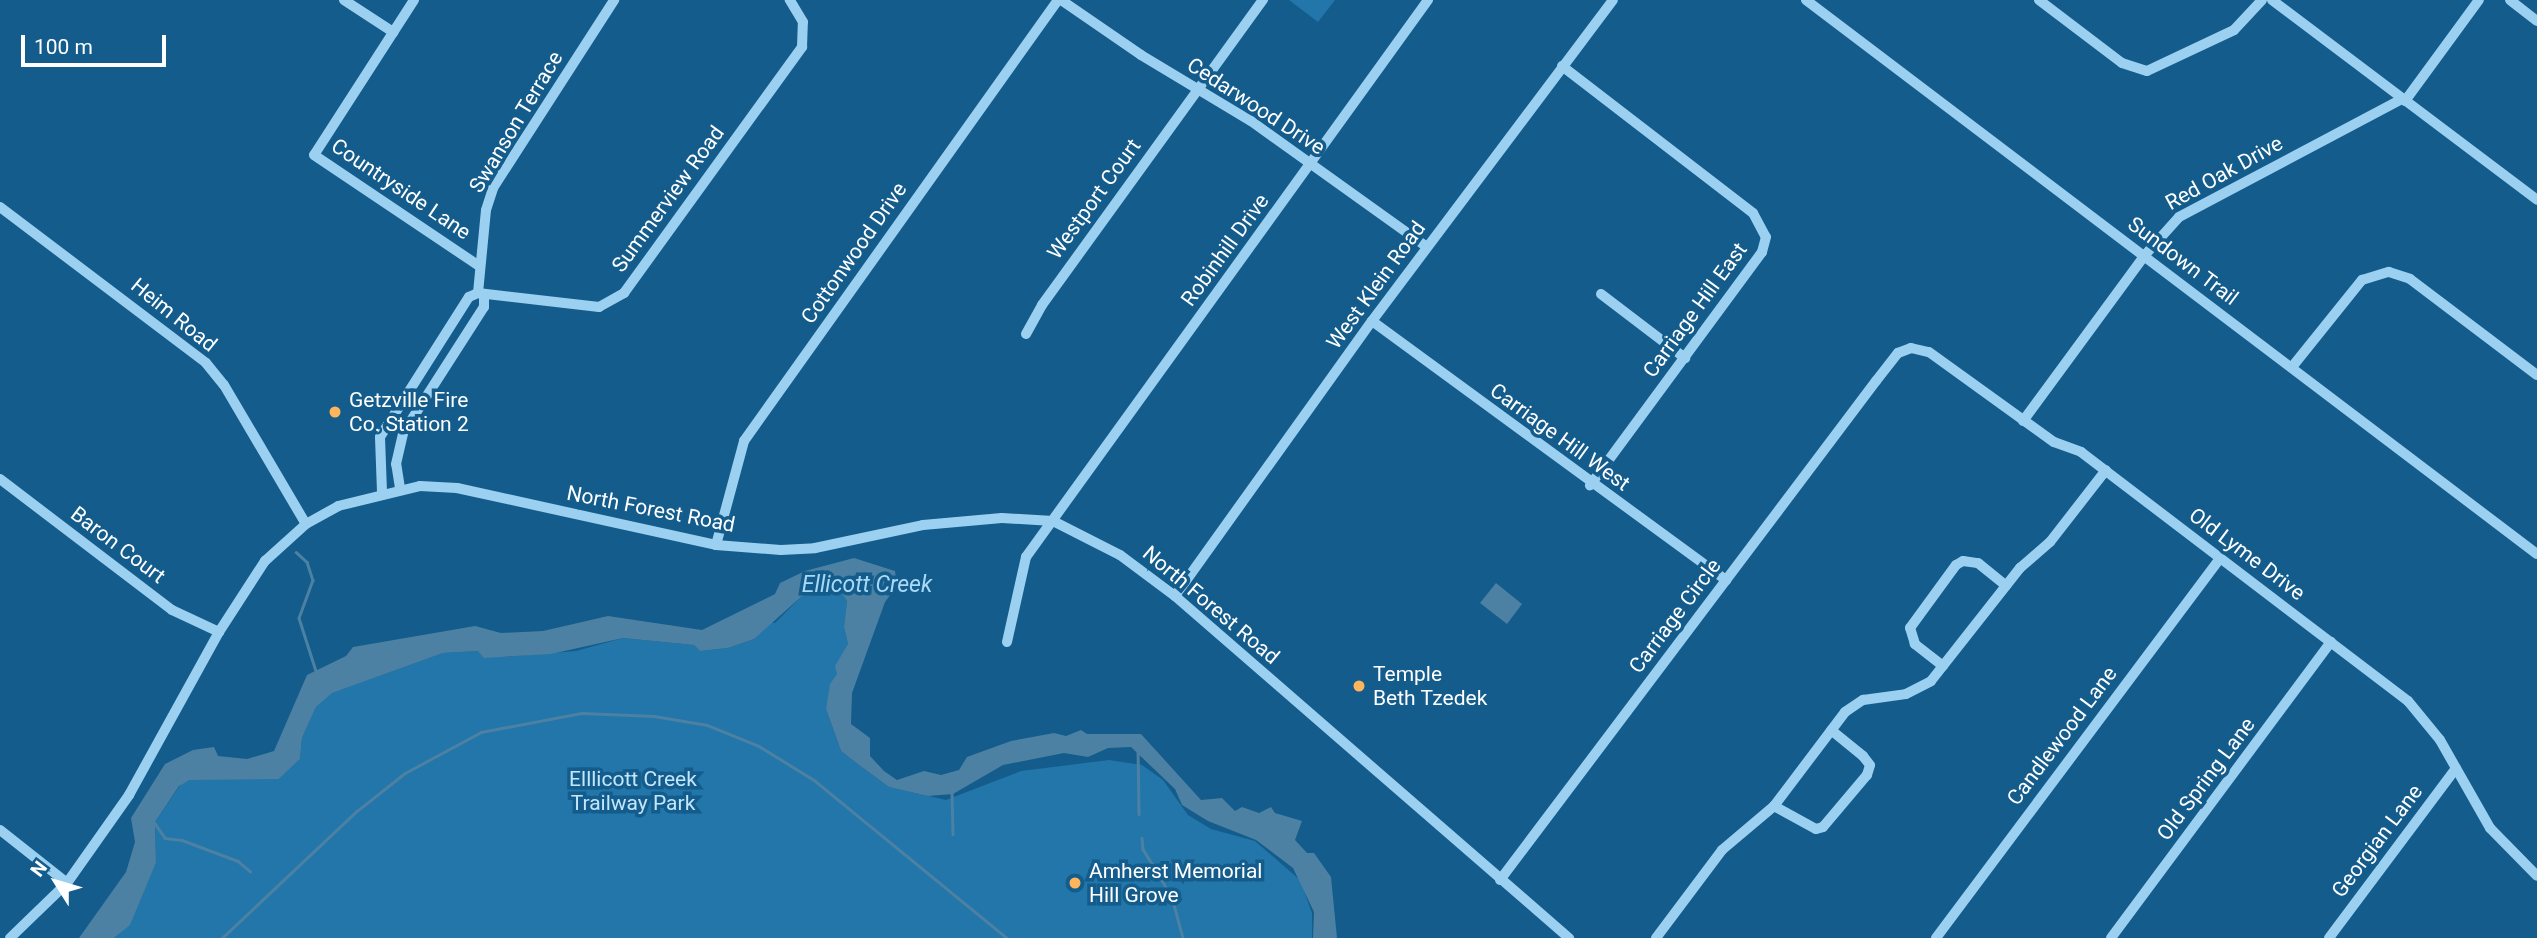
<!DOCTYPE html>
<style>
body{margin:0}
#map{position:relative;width:2537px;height:938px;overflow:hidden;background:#135c8c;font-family:Roboto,sans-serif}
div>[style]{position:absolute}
.green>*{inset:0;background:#2276a9}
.water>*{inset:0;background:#4c81a3}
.stream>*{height:2.5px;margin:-1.25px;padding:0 1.25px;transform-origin:1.25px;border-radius:1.25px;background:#4c81a3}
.minor>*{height:10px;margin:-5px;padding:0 5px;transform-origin:5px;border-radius:5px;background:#9cd0f1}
.dots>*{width:19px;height:19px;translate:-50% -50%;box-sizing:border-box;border:4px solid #135c8c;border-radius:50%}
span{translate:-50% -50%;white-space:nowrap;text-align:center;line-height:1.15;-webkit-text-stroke:7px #135c8c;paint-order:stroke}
.street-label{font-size:21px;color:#fff}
.poi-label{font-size:21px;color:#fff}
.left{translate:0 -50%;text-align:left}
.park-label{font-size:21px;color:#c2e6fc}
.water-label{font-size:23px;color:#a8daf8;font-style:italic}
.north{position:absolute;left:21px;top:847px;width:70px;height:70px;-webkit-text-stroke:5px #135c8c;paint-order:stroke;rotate:307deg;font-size:19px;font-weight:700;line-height:28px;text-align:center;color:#fff}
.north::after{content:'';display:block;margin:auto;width:24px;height:32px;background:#fff;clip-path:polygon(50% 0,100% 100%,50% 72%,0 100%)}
.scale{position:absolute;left:21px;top:35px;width:145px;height:32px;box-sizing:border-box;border:4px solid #fff;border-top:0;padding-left:9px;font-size:21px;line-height:24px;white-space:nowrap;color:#fff;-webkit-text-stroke:5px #135c8c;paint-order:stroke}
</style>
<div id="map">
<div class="green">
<div style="clip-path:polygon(1289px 0,1335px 0,1318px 22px)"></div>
<div style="clip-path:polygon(821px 585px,836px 585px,847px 601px,844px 627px,848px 644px,826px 709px,841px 751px,859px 765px,889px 787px,946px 800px,1021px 771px,1109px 760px,1142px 765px,1163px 780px,1188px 815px,1211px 829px,1255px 841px,1300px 880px,1312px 913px,1312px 938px,114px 938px,130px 924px,156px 863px,155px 822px,181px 784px,193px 779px,279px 779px,300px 759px,302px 738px,316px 707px,331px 693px,443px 653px,478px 651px,505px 657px,576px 651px,623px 638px,694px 645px,700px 651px,728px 648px,754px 639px,770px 622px,775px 623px,801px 597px)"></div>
</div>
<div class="water">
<div style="clip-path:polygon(854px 558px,895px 571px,897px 586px,885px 602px,852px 693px,851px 724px,870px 738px,870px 756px,884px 771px,897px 780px,924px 771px,941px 775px,959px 770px,967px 757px,1011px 741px,1054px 733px,1066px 736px,1081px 730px,1087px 734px,1141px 734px,1201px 800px,1222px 798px,1235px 811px,1242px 807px,1259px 813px,1271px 807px,1275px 813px,1302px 821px,1295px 840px,1307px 853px,1314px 853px,1331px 877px,1337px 938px,1313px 938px,1314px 912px,1293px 868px,1256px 840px,1208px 821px,1182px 805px,1175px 789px,1131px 747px,1108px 748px,1088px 757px,1064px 753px,1003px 765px,953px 794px,928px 796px,889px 787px,859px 765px,841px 751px,826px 709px,830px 684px,837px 674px,835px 666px,848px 644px,844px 627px,847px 601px,836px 585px,821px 585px,801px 597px,754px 639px,728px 648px,700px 651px,694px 645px,623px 638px,551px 654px,484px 658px,478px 651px,443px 653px,332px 693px,316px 707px,302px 738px,300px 759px,279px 779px,190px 780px,179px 786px,155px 822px,156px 863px,130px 925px,114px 938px,79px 938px,126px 872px,135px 842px,131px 818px,165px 764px,193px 750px,214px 747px,218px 756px,247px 759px,274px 751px,307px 675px,346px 656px,353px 647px,475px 626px,501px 633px,543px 631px,608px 616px,702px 630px,775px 594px,780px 583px,805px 571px)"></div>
<div style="clip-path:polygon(1496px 583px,1522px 604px,1507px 624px,1480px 603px)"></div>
</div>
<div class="stream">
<div style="left:296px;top:552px;width:15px;rotate:42deg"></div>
<div style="left:307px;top:562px;width:19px;rotate:72deg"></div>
<div style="left:313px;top:580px;width:40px;rotate:110.2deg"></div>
<div style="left:299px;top:618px;width:59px;rotate:72.2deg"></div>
<div style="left:1138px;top:748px;width:66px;rotate:89.1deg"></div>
<div style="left:952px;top:792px;width:42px;rotate:88.6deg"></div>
<div style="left:154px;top:822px;width:19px;rotate:55deg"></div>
<div style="left:165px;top:838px;width:17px;rotate:7deg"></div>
<div style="left:182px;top:840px;width:60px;rotate:20.6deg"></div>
<div style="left:238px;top:861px;width:16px;rotate:40deg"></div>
<div style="left:1142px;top:838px;width:11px;rotate:85deg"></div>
<div style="left:1143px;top:849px;width:56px;rotate:58.9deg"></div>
<div style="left:1172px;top:897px;width:42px;rotate:75deg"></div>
<div style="left:222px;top:938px;width:185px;rotate:-43.3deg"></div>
<div style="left:357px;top:811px;width:61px;rotate:-38.4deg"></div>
<div style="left:405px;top:773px;width:86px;rotate:-28.3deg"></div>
<div style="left:481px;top:732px;width:103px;rotate:-10.7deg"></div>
<div style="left:582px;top:713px;width:72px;rotate:2.4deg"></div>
<div style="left:654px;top:716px;width:54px;rotate:9.6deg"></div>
<div style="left:707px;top:725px;width:56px;rotate:22deg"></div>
<div style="left:759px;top:746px;width:65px;rotate:31.7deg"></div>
<div style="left:814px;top:780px;width:249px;rotate:39.3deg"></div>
</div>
<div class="minor">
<div style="left:344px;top:0;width:59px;rotate:33.1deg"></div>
<div style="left:414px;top:0;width:184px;rotate:122.8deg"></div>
<div style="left:314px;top:155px;width:197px;rotate:33.9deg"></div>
<div style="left:1061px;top:0;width:97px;rotate:34.5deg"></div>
<div style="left:1141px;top:55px;width:128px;rotate:31deg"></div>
<div style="left:1251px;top:121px;width:216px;rotate:35.6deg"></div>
<div style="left:1806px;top:0;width:917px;rotate:37.16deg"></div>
<div style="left:2039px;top:0;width:104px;rotate:37.2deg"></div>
<div style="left:2122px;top:63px;width:26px;rotate:18deg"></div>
<div style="left:2147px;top:71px;width:96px;rotate:-25.2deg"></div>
<div style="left:2234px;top:30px;width:41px;rotate:-47deg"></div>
<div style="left:2272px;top:0;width:332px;rotate:37deg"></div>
<div style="left:2510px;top:0;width:34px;rotate:38deg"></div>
<div style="left:1562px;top:66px;width:241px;rotate:37.6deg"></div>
<div style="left:1753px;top:213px;width:27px;rotate:62deg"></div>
<div style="left:1766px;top:237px;width:16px;rotate:105deg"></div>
<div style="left:1762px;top:252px;width:290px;rotate:126.4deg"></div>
<div style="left:2405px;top:101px;width:125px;rotate:-53.8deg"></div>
<div style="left:0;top:207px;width:258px;rotate:37.1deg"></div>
<div style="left:206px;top:363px;width:28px;rotate:51deg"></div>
<div style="left:224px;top:385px;width:161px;rotate:59.5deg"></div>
<div style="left:478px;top:293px;width:122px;rotate:6.6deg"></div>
<div style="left:599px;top:307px;width:29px;rotate:-29deg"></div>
<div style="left:624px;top:293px;width:304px;rotate:-54.1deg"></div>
<div style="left:802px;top:47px;width:25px;rotate:-88deg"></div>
<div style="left:803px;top:22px;width:26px;rotate:-121deg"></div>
<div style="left:478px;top:293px;width:83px;rotate:-84.5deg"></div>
<div style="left:486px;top:210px;width:23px;rotate:-72deg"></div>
<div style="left:493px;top:188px;width:224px;rotate:-57.2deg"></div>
<div style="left:1601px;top:294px;width:106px;rotate:37.3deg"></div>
<div style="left:1372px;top:321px;width:439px;rotate:36.2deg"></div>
<div style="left:1026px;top:334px;width:33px;rotate:-61deg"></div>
<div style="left:1042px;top:305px;width:377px;rotate:-54.1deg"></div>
<div style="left:2292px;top:367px;width:112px;rotate:-51.2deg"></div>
<div style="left:2362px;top:280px;width:28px;rotate:-17deg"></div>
<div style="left:2389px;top:272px;width:22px;rotate:18deg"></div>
<div style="left:2410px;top:279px;width:159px;rotate:37.1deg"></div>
<div style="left:2023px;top:421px;width:205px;rotate:-53.7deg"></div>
<div style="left:2144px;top:256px;width:52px;rotate:-48.1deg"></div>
<div style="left:2179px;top:217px;width:252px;rotate:-27.9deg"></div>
<div style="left:0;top:479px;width:216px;rotate:37.3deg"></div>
<div style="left:172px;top:610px;width:52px;rotate:25.1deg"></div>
<div style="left:400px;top:488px;width:24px;rotate:-99deg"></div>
<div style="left:396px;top:464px;width:32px;rotate:-77deg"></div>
<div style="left:403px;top:433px;width:150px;rotate:-57.3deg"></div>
<div style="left:484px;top:307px;width:13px;rotate:-90deg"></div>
<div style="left:382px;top:492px;width:55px;rotate:-92.1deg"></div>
<div style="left:380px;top:437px;width:166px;rotate:-57.6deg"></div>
<div style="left:469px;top:297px;width:10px;rotate:-24deg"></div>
<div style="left:716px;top:545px;width:108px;rotate:-74.9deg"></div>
<div style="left:744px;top:441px;width:541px;rotate:-54.55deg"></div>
<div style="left:1175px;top:596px;width:338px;rotate:-54.4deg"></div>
<div style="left:1372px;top:321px;width:401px;rotate:-53.1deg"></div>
<div style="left:1007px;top:642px;width:87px;rotate:-77.4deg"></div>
<div style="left:1026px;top:557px;width:687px;rotate:-54.18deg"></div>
<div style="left:1943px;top:666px;width:36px;rotate:-142deg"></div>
<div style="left:1915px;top:644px;width:17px;rotate:-107deg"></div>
<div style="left:1910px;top:628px;width:78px;rotate:-53.9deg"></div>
<div style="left:1956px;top:565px;width:8px;rotate:-30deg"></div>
<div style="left:1963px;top:561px;width:15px;rotate:8deg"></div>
<div style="left:1978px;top:563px;width:36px;rotate:39deg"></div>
<div style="left:1774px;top:806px;width:48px;rotate:28.7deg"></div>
<div style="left:1816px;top:829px;width:7px;rotate:-16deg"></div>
<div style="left:1823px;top:827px;width:68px;rotate:-49.8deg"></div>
<div style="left:1867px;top:775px;width:10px;rotate:-73deg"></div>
<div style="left:1870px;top:765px;width:11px;rotate:-128deg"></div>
<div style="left:1863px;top:756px;width:41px;rotate:-140.9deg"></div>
<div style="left:0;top:830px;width:85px;rotate:38.3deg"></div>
<div style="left:1500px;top:880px;width:625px;rotate:-53deg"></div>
<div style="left:1876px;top:381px;width:36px;rotate:-52deg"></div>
<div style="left:1898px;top:353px;width:14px;rotate:-21deg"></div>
<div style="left:1911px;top:348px;width:18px;rotate:13deg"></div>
<div style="left:1929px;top:352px;width:154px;rotate:35.8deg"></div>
<div style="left:2054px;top:442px;width:29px;rotate:20deg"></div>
<div style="left:2081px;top:452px;width:411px;rotate:37.3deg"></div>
<div style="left:2408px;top:701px;width:50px;rotate:50.6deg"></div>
<div style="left:2440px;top:740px;width:101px;rotate:60.4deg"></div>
<div style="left:2490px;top:828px;width:67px;rotate:45.6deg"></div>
<div style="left:10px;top:938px;width:79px;rotate:-44deg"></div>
<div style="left:67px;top:883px;width:108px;rotate:-54.8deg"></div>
<div style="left:129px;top:795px;width:186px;rotate:-61.1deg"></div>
<div style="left:219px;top:632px;width:85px;rotate:-57.1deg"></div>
<div style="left:265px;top:561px;width:55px;rotate:-42.1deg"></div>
<div style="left:306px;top:524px;width:37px;rotate:-29deg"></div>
<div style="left:338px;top:506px;width:84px;rotate:-13.7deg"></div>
<div style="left:420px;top:486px;width:37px;rotate:3deg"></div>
<div style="left:457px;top:488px;width:265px;rotate:12.4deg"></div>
<div style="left:716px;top:545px;width:65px;rotate:4.4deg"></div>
<div style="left:781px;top:550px;width:34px;rotate:-3deg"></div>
<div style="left:815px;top:548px;width:110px;rotate:-12deg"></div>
<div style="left:923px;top:525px;width:79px;rotate:-5.1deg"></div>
<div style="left:1002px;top:518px;width:51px;rotate:3.4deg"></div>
<div style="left:1053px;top:521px;width:75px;rotate:26.9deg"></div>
<div style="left:1120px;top:555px;width:69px;rotate:36.7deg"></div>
<div style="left:1175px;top:596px;width:522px;rotate:40.96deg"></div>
<div style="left:1656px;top:938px;width:110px;rotate:-53.1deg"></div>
<div style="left:1722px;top:850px;width:68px;rotate:-40.2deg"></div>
<div style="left:1774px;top:806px;width:118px;rotate:-52.9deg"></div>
<div style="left:1845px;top:712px;width:22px;rotate:-34deg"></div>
<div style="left:1863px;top:700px;width:43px;rotate:-7.9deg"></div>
<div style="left:1906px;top:694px;width:28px;rotate:-27deg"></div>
<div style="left:1931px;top:681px;width:144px;rotate:-51.8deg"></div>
<div style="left:2020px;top:568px;width:40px;rotate:-41deg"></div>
<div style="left:2050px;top:542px;width:91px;rotate:-52.1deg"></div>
<div style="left:1936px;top:938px;width:474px;rotate:-53.2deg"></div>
<div style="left:2111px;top:938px;width:369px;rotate:-53.4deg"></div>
<div style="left:2329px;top:938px;width:212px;rotate:-53.2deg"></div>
</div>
<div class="dots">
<div style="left:335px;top:412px;background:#ffb55b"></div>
<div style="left:1359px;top:686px;background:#ffb55b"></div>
<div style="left:1075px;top:883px;background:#ffb55b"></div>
</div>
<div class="street-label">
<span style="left:1256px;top:106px;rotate:33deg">Cedarwood Drive</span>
<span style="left:516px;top:122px;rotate:-59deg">Swanson Terrace</span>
<span style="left:2224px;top:173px;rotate:-29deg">Red Oak Drive</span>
<span style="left:401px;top:189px;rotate:34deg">Countryside Lane</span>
<span style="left:668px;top:199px;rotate:-54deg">Summerview Road</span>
<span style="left:1094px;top:199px;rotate:-54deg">Westport Court</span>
<span style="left:1225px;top:250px;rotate:-54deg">Robinhill Drive</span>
<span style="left:854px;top:253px;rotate:-55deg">Cottonwood Drive</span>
<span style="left:2183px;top:261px;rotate:37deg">Sundown Trail</span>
<span style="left:1376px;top:285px;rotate:-54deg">West Klein Road</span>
<span style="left:1695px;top:310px;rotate:-54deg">Carriage Hill East</span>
<span style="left:174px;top:315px;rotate:39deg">Heim Road</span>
<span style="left:1560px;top:437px;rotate:36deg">Carriage Hill West</span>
<span style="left:651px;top:509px;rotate:11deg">North Forest Road</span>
<span style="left:118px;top:545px;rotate:37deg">Baron Court</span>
<span style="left:2247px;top:554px;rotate:37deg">Old Lyme Drive</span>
<span style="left:1211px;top:605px;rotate:40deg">North Forest Road</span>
<span style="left:1675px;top:616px;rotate:-53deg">Carriage Circle</span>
<span style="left:2062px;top:736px;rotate:-53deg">Candlewood Lane</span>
<span style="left:2206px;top:779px;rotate:-53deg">Old Spring Lane</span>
<span style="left:2377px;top:841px;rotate:-53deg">Georgian Lane</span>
</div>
<div class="poi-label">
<span class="left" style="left:349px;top:412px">Getzville Fire<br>Co. Station 2</span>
<span class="left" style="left:1373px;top:686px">Temple<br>Beth Tzedek</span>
<span class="left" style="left:1089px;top:883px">Amherst Memorial<br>Hill Grove</span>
</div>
<div class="park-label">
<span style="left:633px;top:791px">Elllicott Creek<br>Trailway Park</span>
</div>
<div class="water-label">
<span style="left:867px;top:585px">Ellicott Creek</span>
</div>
<div class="north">N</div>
<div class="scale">100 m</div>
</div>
